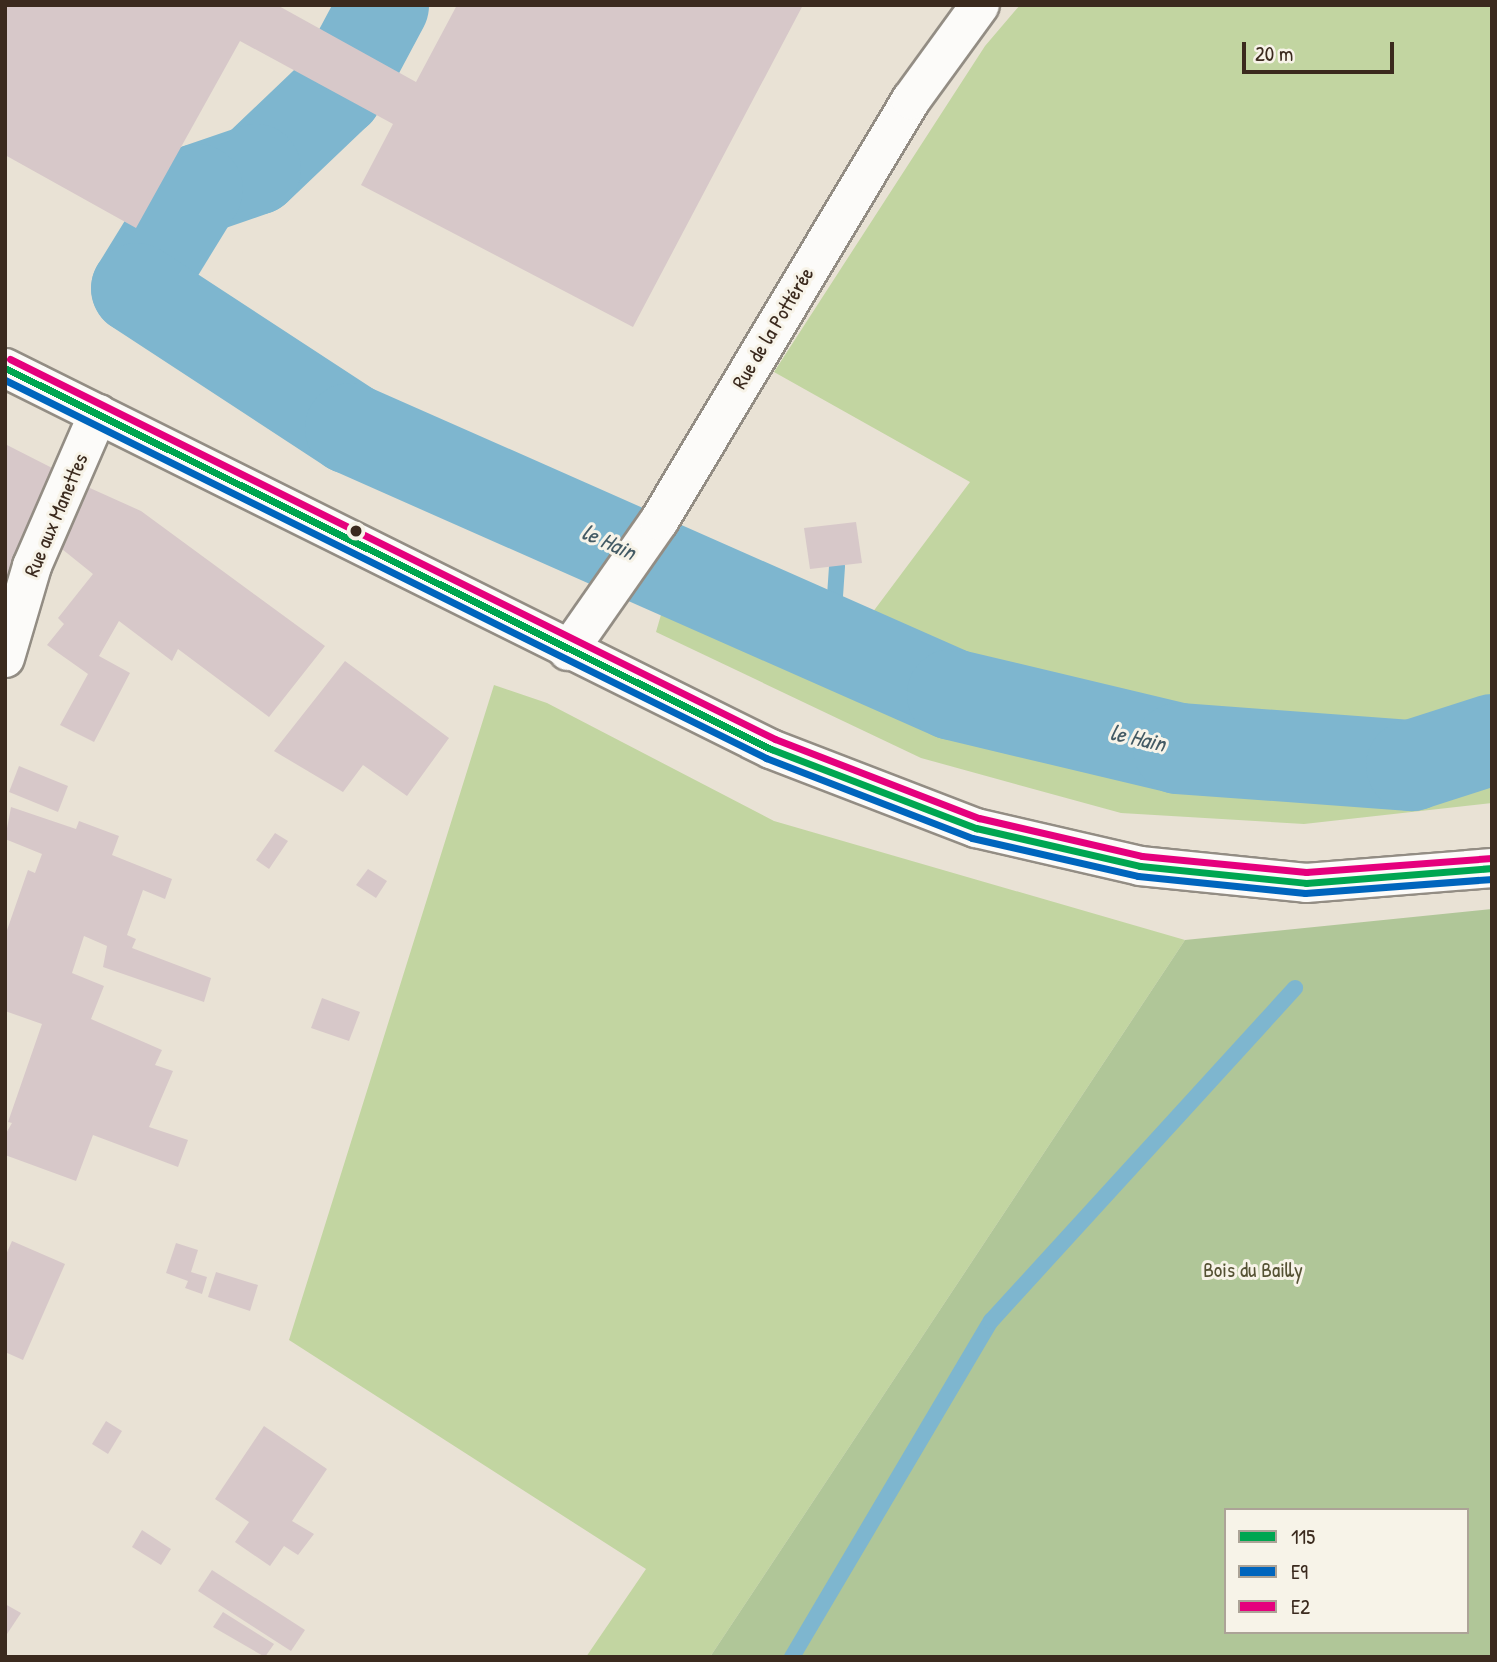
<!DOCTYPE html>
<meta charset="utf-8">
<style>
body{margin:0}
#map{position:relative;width:1497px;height:1662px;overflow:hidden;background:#e9e2d5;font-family:"Patrick Hand",sans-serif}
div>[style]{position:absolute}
.green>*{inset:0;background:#c2d5a1}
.forest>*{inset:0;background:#b0c698}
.stream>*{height:16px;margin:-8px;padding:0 8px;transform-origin:8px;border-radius:8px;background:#7eb6cf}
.river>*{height:91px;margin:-45.5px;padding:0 45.5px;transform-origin:45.5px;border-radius:45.5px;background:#7eb6cf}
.building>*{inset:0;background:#d7c8c9}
.roads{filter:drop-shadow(2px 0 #938d84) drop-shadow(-2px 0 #938d84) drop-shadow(0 2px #938d84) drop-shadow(0 -2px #938d84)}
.minor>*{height:38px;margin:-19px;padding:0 19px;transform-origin:19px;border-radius:19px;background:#fcfbf9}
.secondary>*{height:38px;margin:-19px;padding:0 19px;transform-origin:19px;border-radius:19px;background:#fcfbf9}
.bus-1>*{height:7px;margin:-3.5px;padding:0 3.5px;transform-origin:3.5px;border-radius:3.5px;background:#00a651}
.bus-2>*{height:7px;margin:-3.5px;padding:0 3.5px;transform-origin:3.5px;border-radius:3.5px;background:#0065bd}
.bus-3>*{height:7px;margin:-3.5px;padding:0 3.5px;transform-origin:3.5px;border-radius:3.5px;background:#e5007d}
.dots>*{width:19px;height:19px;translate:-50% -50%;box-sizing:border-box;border:4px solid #f7f3e8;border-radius:50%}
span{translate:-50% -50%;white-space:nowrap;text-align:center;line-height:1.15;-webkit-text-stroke:6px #f7f3e8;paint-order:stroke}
.street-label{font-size:21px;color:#3b2a1e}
.park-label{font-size:21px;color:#555234}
.water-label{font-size:23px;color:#435a64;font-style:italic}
.frame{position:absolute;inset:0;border:7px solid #3b2a1e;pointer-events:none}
.legend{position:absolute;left:1224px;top:1508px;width:245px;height:126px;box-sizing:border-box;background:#f7f3e8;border:2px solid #aca397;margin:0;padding:9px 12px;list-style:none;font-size:21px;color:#3b2a1e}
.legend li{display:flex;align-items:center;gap:14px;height:35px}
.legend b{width:35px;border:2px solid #aca397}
.scale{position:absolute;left:1242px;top:42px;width:152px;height:32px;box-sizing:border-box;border:4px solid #3b2a1e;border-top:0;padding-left:9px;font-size:21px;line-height:24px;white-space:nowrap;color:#3b2a1e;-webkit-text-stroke:5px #f7f3e8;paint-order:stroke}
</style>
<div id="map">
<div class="green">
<div style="clip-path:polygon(1020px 5px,1492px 5px,1492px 803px,1304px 824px,1121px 813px,921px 758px,656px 632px,671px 580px,834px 664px,970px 482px,774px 372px,985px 46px)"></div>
<div style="clip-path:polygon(494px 685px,547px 703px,774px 821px,1185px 940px,710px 1657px,586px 1657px,646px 1569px,289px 1340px)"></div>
</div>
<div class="forest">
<div style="clip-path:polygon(evenodd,1492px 909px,1492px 1657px,710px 1657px,1185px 940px,1492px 909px,1226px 1510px,1467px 1510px,1467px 1632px,1226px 1632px,1226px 1510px)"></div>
</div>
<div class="stream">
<div style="left:832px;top:640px;width:74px;rotate:-86.1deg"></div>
<div style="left:792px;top:1657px;width:391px;rotate:-59.4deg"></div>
<div style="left:991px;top:1321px;width:451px;rotate:-47.6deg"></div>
</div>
<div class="river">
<div style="left:383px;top:5px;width:98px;rotate:118.1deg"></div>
<div style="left:337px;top:91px;width:113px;rotate:136.4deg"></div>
<div style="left:255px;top:169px;width:61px;rotate:161deg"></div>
<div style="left:197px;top:189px;width:116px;rotate:121.6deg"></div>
<div style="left:136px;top:288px;width:256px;rotate:33.2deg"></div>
<div style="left:350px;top:428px;width:658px;rotate:23.84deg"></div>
<div style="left:952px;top:694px;width:232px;rotate:13.4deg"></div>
<div style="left:1178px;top:748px;width:234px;rotate:4.2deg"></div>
<div style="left:1411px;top:765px;width:85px;rotate:-17.8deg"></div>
</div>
<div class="building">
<div style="clip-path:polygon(5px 5px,277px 5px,416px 82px,457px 5px,803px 5px,633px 327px,361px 185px,393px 124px,240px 41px,136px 228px,5px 155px)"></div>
<div style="clip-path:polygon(5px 444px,58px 471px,5px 598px)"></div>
<div style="clip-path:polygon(81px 484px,141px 511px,325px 646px,269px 717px,178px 649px,172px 661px,119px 621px,99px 656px,130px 673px,94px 742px,60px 725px,88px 674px,47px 645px,64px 624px,58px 618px,93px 574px,52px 541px)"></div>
<div style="clip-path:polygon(856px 522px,862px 563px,810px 569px,804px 528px)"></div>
<div style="clip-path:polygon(345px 661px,449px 738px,407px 796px,363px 765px,343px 792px,274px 751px)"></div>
<div style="clip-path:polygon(19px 766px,68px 786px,58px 812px,9px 792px)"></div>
<div style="clip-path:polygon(11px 807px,76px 829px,79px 821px,119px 836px,112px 855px,172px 879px,165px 899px,143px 890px,127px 935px,136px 939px,132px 948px,211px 978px,204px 1002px,103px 967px,107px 946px,84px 936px,72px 973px,104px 986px,91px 1019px,162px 1050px,155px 1065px,173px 1071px,149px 1127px,188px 1140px,178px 1167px,93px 1135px,76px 1181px,5px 1155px,5px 1135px,12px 1123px,8px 1122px,42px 1024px,5px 1011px,6px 933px,28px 870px,35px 873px,42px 854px,5px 839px)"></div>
<div style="clip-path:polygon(275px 833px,288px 841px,269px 869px,256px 860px)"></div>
<div style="clip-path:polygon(368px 869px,387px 881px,376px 898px,356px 885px)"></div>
<div style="clip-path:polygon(322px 998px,360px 1012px,349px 1041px,311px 1028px)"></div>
<div style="clip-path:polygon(12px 1241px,65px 1264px,23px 1360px,5px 1352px,5px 1257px)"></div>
<div style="clip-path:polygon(176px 1243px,198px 1250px,191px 1272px,207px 1277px,202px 1294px,185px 1288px,188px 1281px,166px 1273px)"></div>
<div style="clip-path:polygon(216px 1272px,258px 1285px,250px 1311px,208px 1297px)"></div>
<div style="clip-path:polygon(106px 1421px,122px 1431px,108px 1454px,92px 1444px)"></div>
<div style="clip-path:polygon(264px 1426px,327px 1469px,292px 1521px,314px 1534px,298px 1555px,284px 1546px,270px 1566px,235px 1542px,249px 1522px,215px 1499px)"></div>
<div style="clip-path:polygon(142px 1530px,171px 1549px,161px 1565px,132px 1547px)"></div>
<div style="clip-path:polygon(212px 1570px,305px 1630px,291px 1651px,198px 1591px)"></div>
<div style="clip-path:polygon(5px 1604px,21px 1613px,5px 1637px)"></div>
<div style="clip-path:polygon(223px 1612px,274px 1644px,265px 1657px,213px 1627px)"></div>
</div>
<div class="roads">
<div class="minor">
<div style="left:568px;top:651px;width:159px;rotate:-55deg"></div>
<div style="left:659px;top:521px;width:491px;rotate:-59.1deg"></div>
<div style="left:911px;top:100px;width:117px;rotate:-54deg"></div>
<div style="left:5px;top:658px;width:96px;rotate:-73.6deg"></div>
<div style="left:32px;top:566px;width:166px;rotate:-66.5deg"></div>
</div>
<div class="secondary">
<div style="left:5px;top:368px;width:856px;rotate:26.45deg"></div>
<div style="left:771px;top:749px;width:220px;rotate:21.1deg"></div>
<div style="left:976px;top:828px;width:168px;rotate:13deg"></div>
<div style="left:1140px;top:866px;width:167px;rotate:5.8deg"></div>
<div style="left:1306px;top:883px;width:187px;rotate:-4.6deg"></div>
</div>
</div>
<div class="bus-1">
<div style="left:5px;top:368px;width:856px;rotate:26.45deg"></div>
<div style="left:771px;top:749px;width:220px;rotate:21.1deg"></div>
<div style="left:976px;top:828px;width:168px;rotate:13deg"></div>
<div style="left:1140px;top:866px;width:167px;rotate:5.8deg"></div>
<div style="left:1306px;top:883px;width:187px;rotate:-4.6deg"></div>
</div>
<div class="bus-2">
<div style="left:5px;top:380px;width:850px;rotate:26.41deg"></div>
<div style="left:766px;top:758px;width:221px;rotate:21.2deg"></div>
<div style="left:972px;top:838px;width:170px;rotate:12.9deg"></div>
<div style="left:1138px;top:876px;width:168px;rotate:5.8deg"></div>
<div style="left:1305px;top:893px;width:188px;rotate:-4.3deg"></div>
</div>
<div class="bus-3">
<div style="left:10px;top:359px;width:854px;rotate:26.42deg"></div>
<div style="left:775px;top:739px;width:219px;rotate:21.2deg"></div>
<div style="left:979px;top:818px;width:167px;rotate:13.1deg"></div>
<div style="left:1142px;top:856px;width:165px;rotate:5.6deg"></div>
<div style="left:1306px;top:872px;width:186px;rotate:-4.3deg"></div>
</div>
<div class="dots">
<div style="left:356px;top:531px;background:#3b2a1e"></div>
</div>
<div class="street-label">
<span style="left:773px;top:328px;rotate:-59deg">Rue de la Pottérée</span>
<span style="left:56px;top:515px;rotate:-67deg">Rue aux Manettes</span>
</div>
<div class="park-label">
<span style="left:1253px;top:1270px">Bois du Bailly</span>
</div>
<div class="water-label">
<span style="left:609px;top:542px;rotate:24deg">le Hain</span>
<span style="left:1138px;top:738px;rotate:13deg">le Hain</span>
</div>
<div class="frame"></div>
<ul class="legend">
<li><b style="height:9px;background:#00a651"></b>115</li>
<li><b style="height:9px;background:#0065bd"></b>E9</li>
<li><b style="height:9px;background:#e5007d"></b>E2</li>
</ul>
<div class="scale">20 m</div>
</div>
